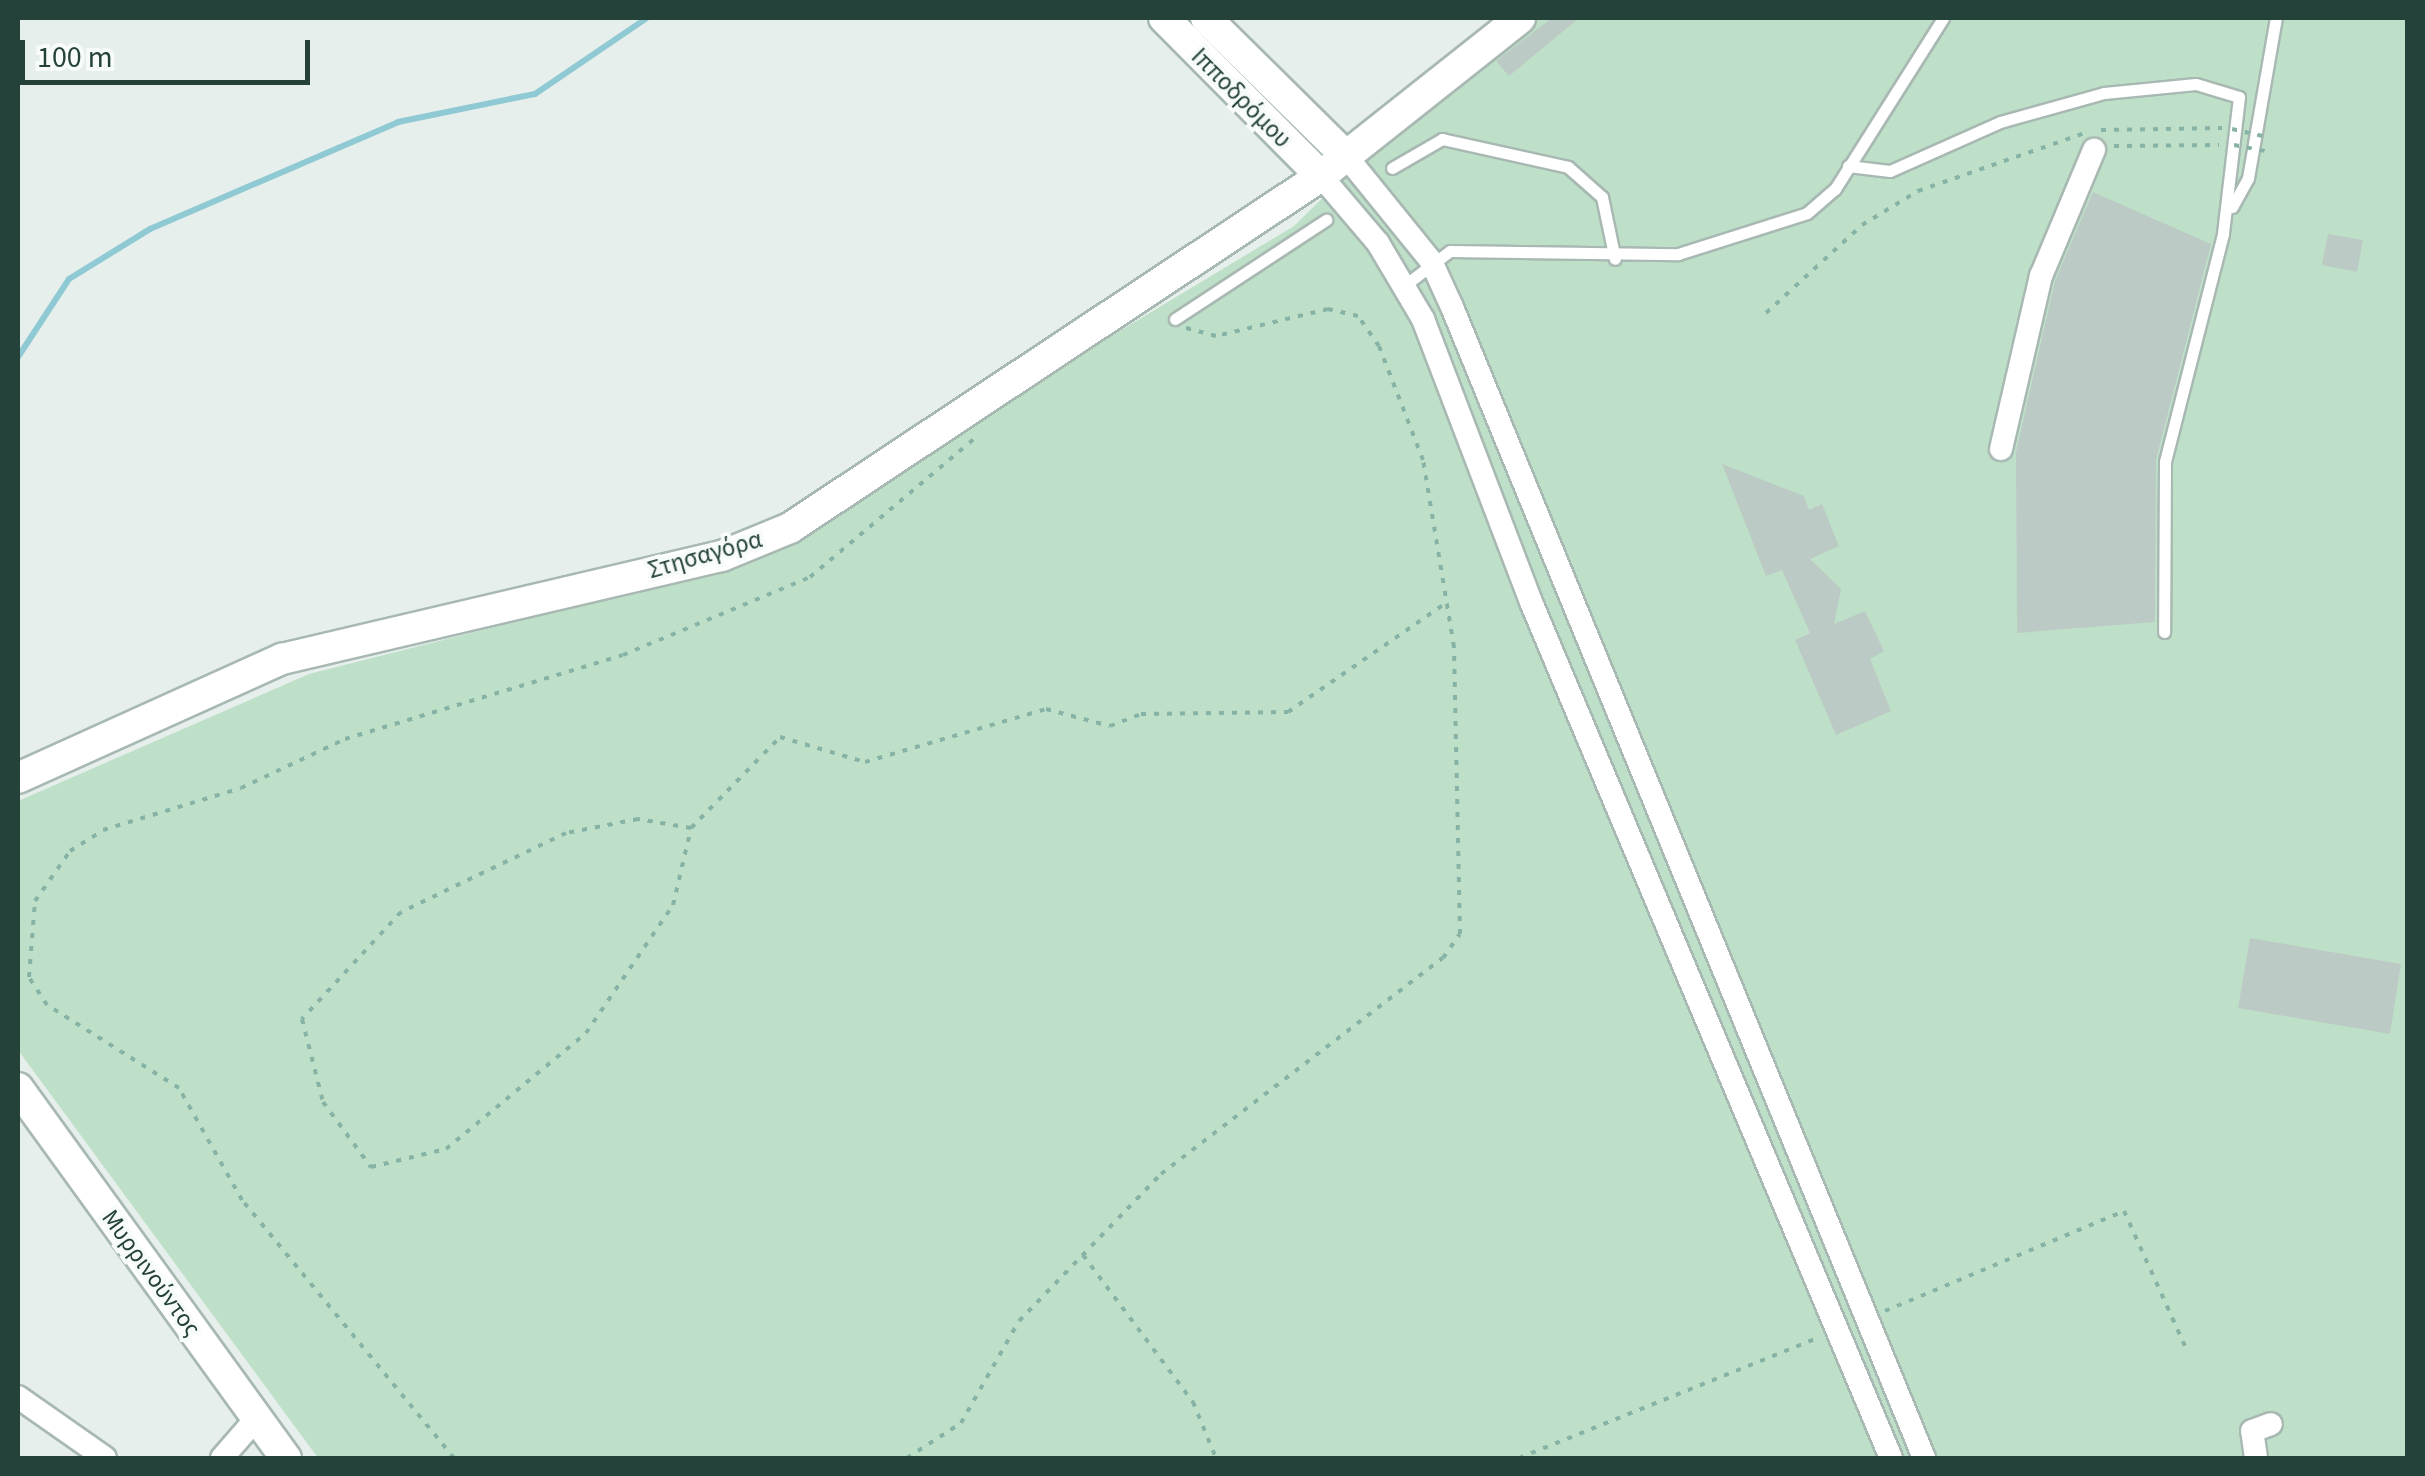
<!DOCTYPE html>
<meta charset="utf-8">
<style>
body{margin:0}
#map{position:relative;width:2425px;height:1476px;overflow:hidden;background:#e6efeb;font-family:"Source Sans 3",sans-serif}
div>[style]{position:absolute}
.green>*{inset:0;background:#bfe0c8}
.stream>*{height:6px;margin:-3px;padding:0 3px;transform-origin:3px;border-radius:3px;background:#8ec9d4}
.building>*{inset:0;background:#bbcac4}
.path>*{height:4px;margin-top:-2px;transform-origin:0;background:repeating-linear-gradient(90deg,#86b3a5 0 5px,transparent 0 13px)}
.roads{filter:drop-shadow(2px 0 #a8b8b2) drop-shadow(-2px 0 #a8b8b2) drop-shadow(0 2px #a8b8b2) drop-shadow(0 -2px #a8b8b2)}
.lane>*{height:11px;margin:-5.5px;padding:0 5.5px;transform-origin:5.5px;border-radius:5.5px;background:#fff}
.street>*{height:22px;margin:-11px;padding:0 11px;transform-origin:11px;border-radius:11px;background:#fff}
.secondary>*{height:30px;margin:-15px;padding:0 15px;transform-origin:15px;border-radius:15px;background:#fff}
.path-bridge>*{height:4px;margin-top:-2px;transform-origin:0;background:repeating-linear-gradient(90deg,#86b3a5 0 5px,transparent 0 13px)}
span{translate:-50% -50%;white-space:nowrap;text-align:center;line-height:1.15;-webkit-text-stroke:8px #f7fbf9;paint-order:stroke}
.street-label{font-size:25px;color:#24423a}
.frame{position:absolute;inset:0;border:20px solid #24423a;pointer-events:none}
.scale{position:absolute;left:20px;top:40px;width:290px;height:45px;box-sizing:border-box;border:5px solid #24423a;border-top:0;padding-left:12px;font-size:30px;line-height:35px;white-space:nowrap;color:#24423a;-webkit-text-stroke:8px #f7fbf9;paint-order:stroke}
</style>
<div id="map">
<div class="green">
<div style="clip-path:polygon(1535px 18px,2407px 18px,2407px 1458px,318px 1458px,18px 1050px,18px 801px,309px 674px,726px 568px,1294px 226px,1402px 121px)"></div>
</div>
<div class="stream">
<div style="left:18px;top:357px;width:93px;rotate:-56.8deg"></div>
<div style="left:69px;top:279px;width:95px;rotate:-31.7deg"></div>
<div style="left:150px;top:229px;width:270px;rotate:-23.3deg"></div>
<div style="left:398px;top:122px;width:140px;rotate:-11.6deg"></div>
<div style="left:535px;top:94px;width:135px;rotate:-34.2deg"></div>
</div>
<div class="building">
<div style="clip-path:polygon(1552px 18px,1579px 18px,1509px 76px,1496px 61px)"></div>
<div style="clip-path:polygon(2093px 192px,2211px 244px,2156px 460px,2155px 622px,2017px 633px,2016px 452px,2055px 281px)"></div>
<div style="clip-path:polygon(2328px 234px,2363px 240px,2357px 272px,2322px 265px)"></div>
<div style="clip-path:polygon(1722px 464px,1804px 496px,1809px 510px,1822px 504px,1839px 546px,1810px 559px,1841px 589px,1834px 624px,1865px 611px,1884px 651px,1870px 659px,1891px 711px,1836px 735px,1795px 640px,1810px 633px,1782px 570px,1766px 576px)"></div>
<div style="clip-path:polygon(2250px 938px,2401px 964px,2390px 1034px,2238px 1008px)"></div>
</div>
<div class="path">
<div style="left:2101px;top:130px;width:121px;rotate:-0.9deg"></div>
<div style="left:2114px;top:146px;width:105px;rotate:-0.5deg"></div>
<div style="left:1766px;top:313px;width:130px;rotate:-42.5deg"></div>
<div style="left:1862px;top:225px;width:66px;rotate:-31.3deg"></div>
<div style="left:1918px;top:191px;width:174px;rotate:-19.2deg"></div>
<div style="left:691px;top:828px;width:54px;rotate:-170.4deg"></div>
<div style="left:638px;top:819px;width:73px;rotate:169deg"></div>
<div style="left:566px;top:833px;width:183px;rotate:154.4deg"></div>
<div style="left:401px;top:912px;width:146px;rotate:132.8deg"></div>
<div style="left:302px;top:1019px;width:86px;rotate:75.8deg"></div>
<div style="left:323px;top:1102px;width:81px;rotate:53.6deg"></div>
<div style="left:371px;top:1167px;width:77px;rotate:-13.5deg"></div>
<div style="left:446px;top:1149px;width:182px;rotate:-39.6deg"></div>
<div style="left:586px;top:1033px;width:155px;rotate:-55.8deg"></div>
<div style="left:673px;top:905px;width:79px;rotate:-76.8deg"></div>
<div style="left:691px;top:828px;width:127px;rotate:-45.6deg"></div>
<div style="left:780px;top:737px;width:89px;rotate:16.4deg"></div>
<div style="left:865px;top:762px;width:189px;rotate:-16.3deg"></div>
<div style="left:1046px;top:709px;width:66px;rotate:14.9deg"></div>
<div style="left:1110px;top:726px;width:33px;rotate:-21deg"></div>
<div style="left:1141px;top:714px;width:147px;rotate:-0.8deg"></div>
<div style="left:1288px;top:712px;width:192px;rotate:-34.6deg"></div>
<div style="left:1083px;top:1255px;width:184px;rotate:53.2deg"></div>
<div style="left:1193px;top:1402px;width:61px;rotate:67.7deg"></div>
<div style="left:1885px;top:1311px;width:259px;rotate:-22.7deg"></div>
<div style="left:2124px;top:1211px;width:148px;rotate:65.7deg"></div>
<div style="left:454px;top:1458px;width:334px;rotate:-129.4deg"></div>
<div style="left:242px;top:1200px;width:129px;rotate:-119.4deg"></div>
<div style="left:179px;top:1088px;width:156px;rotate:-147.8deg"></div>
<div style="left:47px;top:1005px;width:33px;rotate:-123deg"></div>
<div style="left:29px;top:977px;width:76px;rotate:-85.5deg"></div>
<div style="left:35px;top:901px;width:61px;rotate:-55deg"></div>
<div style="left:70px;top:851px;width:39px;rotate:-32deg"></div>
<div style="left:103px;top:830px;width:144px;rotate:-16.9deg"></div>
<div style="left:241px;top:788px;width:115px;rotate:-25.2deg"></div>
<div style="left:345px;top:739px;width:290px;rotate:-16.8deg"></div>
<div style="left:623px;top:655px;width:203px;rotate:-22.6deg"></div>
<div style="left:810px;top:577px;width:217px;rotate:-40.1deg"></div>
<div style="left:907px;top:1458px;width:64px;rotate:-32.9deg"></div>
<div style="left:961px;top:1423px;width:117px;rotate:-60.4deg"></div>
<div style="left:1019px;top:1321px;width:204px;rotate:-46deg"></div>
<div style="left:1161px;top:1174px;width:355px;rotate:-37.5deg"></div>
<div style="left:1443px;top:958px;width:29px;rotate:-55deg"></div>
<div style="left:1460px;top:934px;width:287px;rotate:-91.2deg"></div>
<div style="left:1454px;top:647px;width:190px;rotate:-99.4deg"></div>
<div style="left:1423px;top:460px;width:122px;rotate:-111.1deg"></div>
<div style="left:1379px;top:346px;width:37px;rotate:-125deg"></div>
<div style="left:1358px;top:316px;width:31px;rotate:-167deg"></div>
<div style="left:1328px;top:309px;width:115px;rotate:166.4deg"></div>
<div style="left:1216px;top:336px;width:31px;rotate:-165deg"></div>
<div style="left:1519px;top:1458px;width:324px;rotate:-21.9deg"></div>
</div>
<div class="roads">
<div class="lane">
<div style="left:1848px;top:166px;width:42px;rotate:6.8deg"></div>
<div style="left:1890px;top:171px;width:120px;rotate:-24deg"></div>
<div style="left:2000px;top:122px;width:108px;rotate:-15.6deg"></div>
<div style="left:2104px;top:93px;width:92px;rotate:-5.6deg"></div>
<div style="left:2196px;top:84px;width:45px;rotate:16.8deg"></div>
<div style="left:2239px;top:97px;width:138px;rotate:96.7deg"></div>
<div style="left:2223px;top:234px;width:235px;rotate:104.3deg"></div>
<div style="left:2165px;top:462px;width:170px;rotate:90.3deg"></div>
<div style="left:1392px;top:168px;width:58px;rotate:-30.1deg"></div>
<div style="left:1442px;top:139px;width:129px;rotate:12.5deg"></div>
<div style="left:1568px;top:167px;width:45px;rotate:41.4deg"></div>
<div style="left:1602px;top:197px;width:63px;rotate:78.2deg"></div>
<div style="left:2232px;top:207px;width:33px;rotate:-61deg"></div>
<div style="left:2248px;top:178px;width:162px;rotate:-80.1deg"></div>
<div style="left:1405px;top:285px;width:56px;rotate:-37.1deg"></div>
<div style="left:1450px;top:251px;width:228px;rotate:0.8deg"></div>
<div style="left:1678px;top:254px;width:135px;rotate:-17.6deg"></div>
<div style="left:1807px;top:213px;width:37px;rotate:-41deg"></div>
<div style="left:1835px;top:189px;width:202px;rotate:-57.7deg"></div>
<div style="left:1175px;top:319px;width:181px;rotate:-33.3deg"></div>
</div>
<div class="street">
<div style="left:1346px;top:156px;width:135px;rotate:51deg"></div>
<div style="left:1431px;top:261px;width:51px;rotate:65.5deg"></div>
<div style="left:1452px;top:307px;width:1244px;rotate:67.7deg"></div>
<div style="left:1321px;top:176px;width:88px;rotate:49.6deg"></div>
<div style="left:1378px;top:243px;width:88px;rotate:59.4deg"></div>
<div style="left:1423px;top:319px;width:303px;rotate:69.1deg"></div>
<div style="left:1531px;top:602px;width:929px;rotate:67.19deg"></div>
<div style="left:2001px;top:449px;width:178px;rotate:-77deg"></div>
<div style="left:2041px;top:276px;width:137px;rotate:-67.2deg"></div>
<div style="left:18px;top:1397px;width:106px;rotate:35deg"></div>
<div style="left:222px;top:1458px;width:52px;rotate:-48.9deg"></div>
<div style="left:2256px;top:1458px;width:27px;rotate:-98deg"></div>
<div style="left:2252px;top:1431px;width:20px;rotate:-20deg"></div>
</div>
<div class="secondary">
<div style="left:1164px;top:18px;width:223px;rotate:45.2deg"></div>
<div style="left:1206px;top:18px;width:197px;rotate:44.6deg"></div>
<div style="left:18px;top:778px;width:290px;rotate:-24.3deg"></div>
<div style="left:282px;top:659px;width:452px;rotate:-13.2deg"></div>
<div style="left:722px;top:556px;width:74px;rotate:-22.4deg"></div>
<div style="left:790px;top:528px;width:637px;rotate:-33.54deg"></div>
<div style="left:1321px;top:176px;width:254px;rotate:-38.4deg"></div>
<div style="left:18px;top:1088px;width:457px;rotate:54.1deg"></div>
</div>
</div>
<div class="path-bridge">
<div style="left:2232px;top:129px;width:37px;rotate:13deg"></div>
<div style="left:2234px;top:145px;width:32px;rotate:11deg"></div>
</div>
<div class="street-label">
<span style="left:1241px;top:98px;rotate:45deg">Ιπποδρόμου</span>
<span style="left:705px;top:555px;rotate:-16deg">Στησαγόρα</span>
<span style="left:151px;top:1273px;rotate:54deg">Μυρρινούντος</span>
</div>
<div class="frame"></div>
<div class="scale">100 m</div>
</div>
